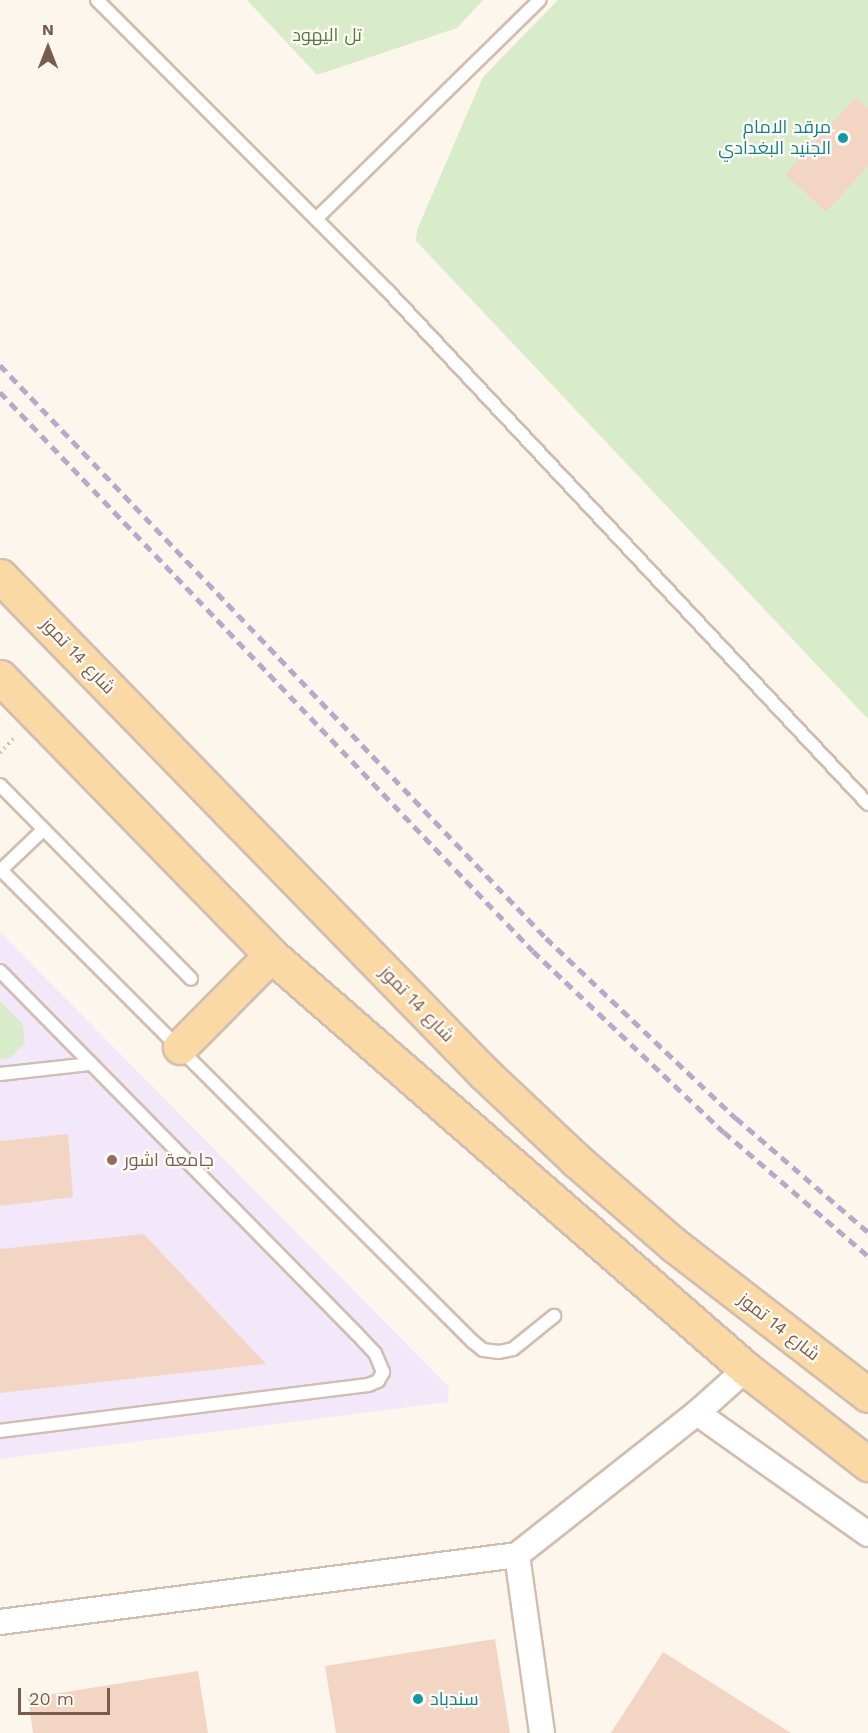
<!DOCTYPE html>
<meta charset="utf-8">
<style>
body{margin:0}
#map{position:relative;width:868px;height:1733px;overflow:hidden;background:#fdf6ec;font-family:"Work Sans",Cairo,sans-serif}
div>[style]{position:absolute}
.education>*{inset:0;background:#f3e8fa}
.green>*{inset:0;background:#d8ecc9}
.building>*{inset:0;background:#f3d5c3}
.path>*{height:4px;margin-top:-2px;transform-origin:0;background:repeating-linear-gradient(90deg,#d9b8a5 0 1.5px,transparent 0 6px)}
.roads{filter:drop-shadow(2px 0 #d1beb0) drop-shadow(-2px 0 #d1beb0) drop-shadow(0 2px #d1beb0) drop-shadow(0 -2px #d1beb0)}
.lane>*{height:12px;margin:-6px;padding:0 6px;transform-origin:6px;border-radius:6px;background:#fff}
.street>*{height:24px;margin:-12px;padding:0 12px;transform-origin:12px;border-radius:12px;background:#fff}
.primary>*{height:33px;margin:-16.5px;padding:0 16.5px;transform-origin:16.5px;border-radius:16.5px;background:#fbd9a5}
.rail>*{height:4.5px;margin-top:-2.25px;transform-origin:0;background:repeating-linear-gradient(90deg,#b9a8c9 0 9px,transparent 0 15px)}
.dots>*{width:16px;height:16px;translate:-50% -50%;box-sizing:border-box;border:3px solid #fffaf3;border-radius:50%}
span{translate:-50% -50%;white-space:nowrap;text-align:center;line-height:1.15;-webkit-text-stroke:4.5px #fffaf3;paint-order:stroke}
.park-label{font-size:18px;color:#537a41}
.culture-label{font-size:18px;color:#0d838f}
.right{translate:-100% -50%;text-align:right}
.left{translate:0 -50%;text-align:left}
.street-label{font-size:18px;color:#7a5c4d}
.education-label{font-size:18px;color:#785e54}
.north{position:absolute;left:18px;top:18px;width:60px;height:60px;-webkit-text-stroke:4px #fffaf3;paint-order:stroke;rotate:0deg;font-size:16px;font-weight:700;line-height:24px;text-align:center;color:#7a5c4d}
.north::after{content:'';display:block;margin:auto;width:21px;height:27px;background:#7a5c4d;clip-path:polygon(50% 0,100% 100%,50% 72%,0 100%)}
.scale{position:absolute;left:18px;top:1688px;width:92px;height:27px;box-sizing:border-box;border:3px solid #7a5c4d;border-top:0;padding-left:8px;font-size:18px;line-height:21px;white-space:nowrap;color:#7a5c4d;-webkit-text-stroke:4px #fffaf3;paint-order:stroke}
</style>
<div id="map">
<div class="education">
<div style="clip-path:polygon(0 932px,449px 1387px,448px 1402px,0 1459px)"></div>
</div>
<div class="green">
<div style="clip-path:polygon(247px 0,483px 0,457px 28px,317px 75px)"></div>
<div style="clip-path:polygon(558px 0,868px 0,868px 719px,416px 241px,417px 230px,483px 77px)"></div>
<div style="clip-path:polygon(0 1001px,23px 1024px,25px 1043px,10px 1058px,0 1059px)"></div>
</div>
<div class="building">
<div style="clip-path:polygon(856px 97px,868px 109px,868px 166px,826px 212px,785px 174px)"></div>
<div style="clip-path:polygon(68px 1134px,73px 1197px,0 1206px,0 1141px)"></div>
<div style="clip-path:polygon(144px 1234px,266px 1364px,0 1393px,0 1249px)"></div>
<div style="clip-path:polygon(495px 1639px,510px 1733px,336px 1733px,325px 1666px)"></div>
<div style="clip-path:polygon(663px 1652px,791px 1733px,611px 1733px)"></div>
<div style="clip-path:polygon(198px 1671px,208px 1733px,33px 1733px,28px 1698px)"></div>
</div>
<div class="path">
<div style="left:0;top:753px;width:23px;rotate:-47deg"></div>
</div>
<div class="roads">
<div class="lane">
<div style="left:97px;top:0;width:410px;rotate:45deg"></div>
<div style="left:387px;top:290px;width:704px;rotate:46.9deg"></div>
<div style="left:316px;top:219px;width:313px;rotate:-44.4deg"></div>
<div style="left:0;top:785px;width:272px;rotate:45.4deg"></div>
<div style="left:0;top:869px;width:668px;rotate:45deg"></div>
<div style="left:472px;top:1341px;width:14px;rotate:39deg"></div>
<div style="left:483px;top:1350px;width:16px;rotate:7deg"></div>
<div style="left:499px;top:1352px;width:14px;rotate:-12deg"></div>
<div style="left:513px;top:1349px;width:53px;rotate:-38.8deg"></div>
<div style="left:1px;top:870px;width:59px;rotate:-43.6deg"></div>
<div style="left:0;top:971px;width:509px;rotate:45.48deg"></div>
<div style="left:357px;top:1334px;width:26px;rotate:47deg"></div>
<div style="left:375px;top:1353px;width:21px;rotate:67deg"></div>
<div style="left:383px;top:1372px;width:10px;rotate:119deg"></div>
<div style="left:378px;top:1381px;width:11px;rotate:158deg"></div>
<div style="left:368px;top:1385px;width:371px;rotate:172.9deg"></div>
<div style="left:0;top:1074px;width:92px;rotate:-6.3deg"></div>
</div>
<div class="street">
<div style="left:697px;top:1413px;width:209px;rotate:35.3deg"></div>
<div style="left:517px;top:1555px;width:180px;rotate:82deg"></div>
<div style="left:0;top:1622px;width:521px;rotate:-7.38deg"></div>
<div style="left:517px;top:1555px;width:229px;rotate:-38.3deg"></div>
<div style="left:697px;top:1413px;width:66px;rotate:-41.9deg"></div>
</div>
<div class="primary">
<div style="left:0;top:576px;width:694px;rotate:45.76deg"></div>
<div style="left:484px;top:1073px;width:127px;rotate:43.4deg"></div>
<div style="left:576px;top:1160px;width:130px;rotate:40.9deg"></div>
<div style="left:674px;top:1245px;width:245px;rotate:37.7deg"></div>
<div style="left:0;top:677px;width:388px;rotate:45.7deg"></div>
<div style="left:271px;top:955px;width:630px;rotate:41.07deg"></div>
<div style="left:746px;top:1369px;width:155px;rotate:37.9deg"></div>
<div style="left:180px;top:1047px;width:129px;rotate:-45.3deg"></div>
</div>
</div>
<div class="rail">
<div style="left:0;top:365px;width:791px;rotate:46.38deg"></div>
<div style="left:546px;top:938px;width:262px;rotate:43.5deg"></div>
<div style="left:736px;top:1118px;width:174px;rotate:40.8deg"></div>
<div style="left:0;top:392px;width:772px;rotate:46.36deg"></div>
<div style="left:533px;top:951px;width:263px;rotate:43.5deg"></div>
<div style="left:724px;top:1132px;width:190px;rotate:40.7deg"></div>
</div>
<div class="dots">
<div style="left:843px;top:138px;background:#0f9aa8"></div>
<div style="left:112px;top:1160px;background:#8d6e63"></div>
<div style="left:418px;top:1699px;background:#0f9aa8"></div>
</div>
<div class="park-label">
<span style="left:327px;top:35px">تل اليهود</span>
</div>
<div class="culture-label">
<span class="right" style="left:831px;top:138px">مرقد الامام<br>الجنيد البغدادي</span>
<span class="left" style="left:430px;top:1699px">سندباد</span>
</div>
<div class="street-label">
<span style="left:78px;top:656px;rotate:46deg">شارع 14 تموز</span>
<span style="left:417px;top:1004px;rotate:46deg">شارع 14 تموز</span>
<span style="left:779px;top:1327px;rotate:38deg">شارع 14 تموز</span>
</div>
<div class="education-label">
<span class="left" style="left:124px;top:1160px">جامعة اشور</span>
</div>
<div class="north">N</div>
<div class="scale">20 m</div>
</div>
